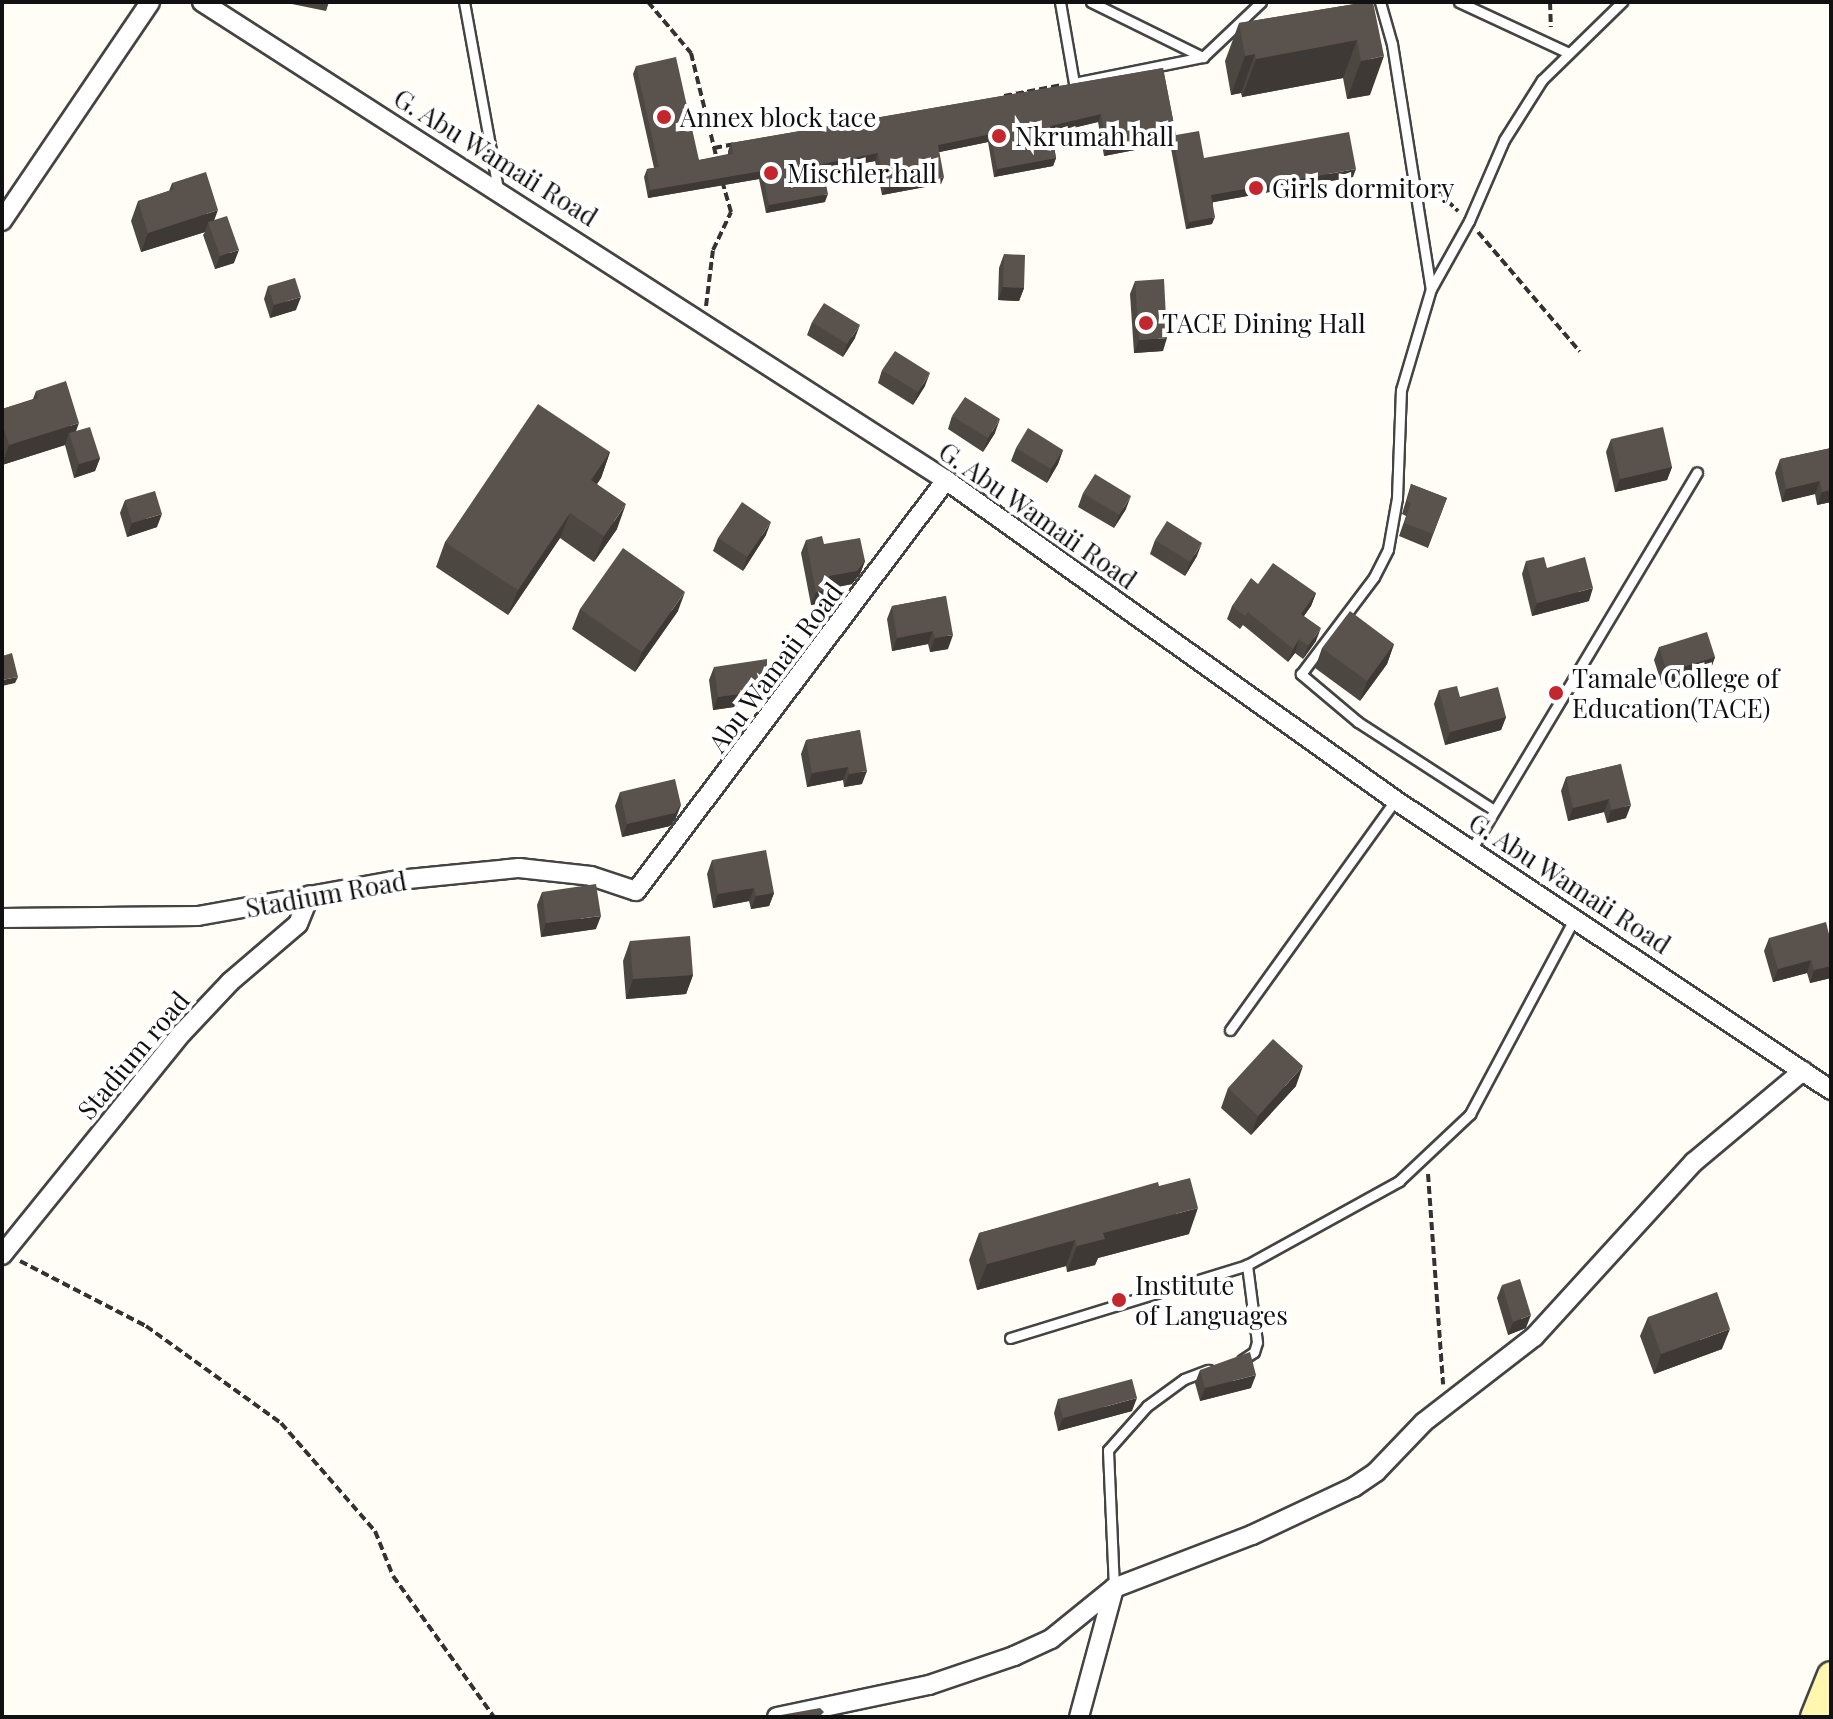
<!DOCTYPE html>
<style>
body{margin:0}
#map{position:relative;width:1833px;height:1719px;overflow:hidden;background:#fffdf5;font-family:"Playfair Display",serif}
div>[style]{position:absolute}
.path>*{height:4px;margin-top:-2px;transform-origin:0;background:repeating-linear-gradient(90deg,#333 0 8px,transparent 0 12px)}
.roads{filter:drop-shadow(2px 0 #444) drop-shadow(-2px 0 #444) drop-shadow(0 2px #444) drop-shadow(0 -2px #444)}
.lane>*{height:9px;margin:-4.5px;padding:0 4.5px;transform-origin:4.5px;border-radius:4.5px;background:#fff}
.street>*{height:18px;margin:-9px;padding:0 9px;transform-origin:9px;border-radius:9px;background:#fff}
.secondary>*{height:26px;margin:-13px;padding:0 13px;transform-origin:13px;border-radius:13px;background:#fff6b0}
.wall>*{inset:0;background:#4d4742}
.shaded-wall>*{inset:0;background:#3f3936}
.building>*{inset:0;background:#5a524d}
.dots>*{width:22px;height:22px;translate:-50% -50%;box-sizing:border-box;border:4px solid #fff;border-radius:50%}
span{translate:-50% -50%;white-space:nowrap;text-align:center;line-height:1.15;-webkit-text-stroke:8px #fff;paint-order:stroke}
.poi-label{font-size:26px;color:#111}
.left{translate:0 -50%;text-align:left}
.street-label{font-size:26px;color:#111}
.frame{position:absolute;inset:0;border:4px solid #111;pointer-events:none}
</style>
<div id="map">
<div class="path">
<div style="left:648px;top:2px;width:67px;rotate:49.9deg"></div>
<div style="left:691px;top:53px;width:110px;rotate:76.3deg"></div>
<div style="left:1550px;top:2px;width:25px;rotate:88deg"></div>
<div style="left:1004px;top:96px;width:59px;rotate:-10.7deg"></div>
<div style="left:714px;top:148px;width:21px;rotate:-11deg"></div>
<div style="left:1430px;top:184px;width:39px;rotate:44deg"></div>
<div style="left:1478px;top:232px;width:157px;rotate:49.6deg"></div>
<div style="left:706px;top:306px;width:56px;rotate:-82.9deg"></div>
<div style="left:713px;top:250px;width:42px;rotate:-64.7deg"></div>
<div style="left:731px;top:212px;width:33px;rotate:-106deg"></div>
<div style="left:2px;top:396px;width:1px;rotate:45deg"></div>
<div style="left:1428px;top:1174px;width:211px;rotate:85.9deg"></div>
<div style="left:20px;top:1261px;width:142px;rotate:27.3deg"></div>
<div style="left:146px;top:1326px;width:166px;rotate:35.7deg"></div>
<div style="left:281px;top:1423px;width:143px;rotate:49deg"></div>
<div style="left:375px;top:1531px;width:48px;rotate:68.2deg"></div>
<div style="left:393px;top:1576px;width:173px;rotate:54.4deg"></div>
</div>
<div class="roads">
<div class="lane">
<div style="left:464px;top:2px;width:190px;rotate:79.7deg"></div>
<div style="left:1060px;top:2px;width:82px;rotate:80.2deg"></div>
<div style="left:1074px;top:83px;width:132px;rotate:-11.4deg"></div>
<div style="left:1203px;top:57px;width:80px;rotate:-43.5deg"></div>
<div style="left:1091px;top:2px;width:125px;rotate:26.2deg"></div>
<div style="left:1380px;top:2px;width:44px;rotate:74.1deg"></div>
<div style="left:1392px;top:44px;width:248px;rotate:81deg"></div>
<div style="left:1459px;top:2px;width:121px;rotate:24.9deg"></div>
<div style="left:1494px;top:810px;width:162px;rotate:-147.1deg"></div>
<div style="left:1358px;top:722px;width:75px;rotate:-139.9deg"></div>
<div style="left:1301px;top:674px;width:121px;rotate:-53deg"></div>
<div style="left:1374px;top:577px;width:31px;rotate:-63deg"></div>
<div style="left:1388px;top:549px;width:52px;rotate:-80deg"></div>
<div style="left:1397px;top:498px;width:108px;rotate:-87.9deg"></div>
<div style="left:1401px;top:390px;width:105px;rotate:-73.5deg"></div>
<div style="left:1431px;top:289px;width:78px;rotate:-60.8deg"></div>
<div style="left:1469px;top:221px;width:88px;rotate:-66.6deg"></div>
<div style="left:1504px;top:140px;width:71px;rotate:-57.7deg"></div>
<div style="left:1542px;top:80px;width:112px;rotate:-44.3deg"></div>
<div style="left:1471px;top:850px;width:440px;rotate:-59.1deg"></div>
<div style="left:1230px;top:1030px;width:283px;rotate:-54.3deg"></div>
<div style="left:1010px;top:1338px;width:248px;rotate:-17.1deg"></div>
<div style="left:1247px;top:1265px;width:174px;rotate:-28.9deg"></div>
<div style="left:1399px;top:1181px;width:98px;rotate:-43.3deg"></div>
<div style="left:1470px;top:1114px;width:221px;rotate:-61.9deg"></div>
<div style="left:1242px;top:1360px;width:14px;rotate:-34deg"></div>
<div style="left:1254px;top:1352px;width:10px;rotate:-73deg"></div>
<div style="left:1257px;top:1342px;width:78px;rotate:-97.4deg"></div>
<div style="left:1114px;top:1588px;width:138px;rotate:-92.5deg"></div>
<div style="left:1108px;top:1450px;width:59px;rotate:-48.4deg"></div>
<div style="left:1147px;top:1406px;width:46px;rotate:-36.1deg"></div>
<div style="left:1184px;top:1379px;width:26px;rotate:-21deg"></div>
</div>
<div class="street">
<div style="left:202px;top:2px;width:884px;rotate:32.72deg"></div>
<div style="left:946px;top:480px;width:551px;rotate:35.48deg"></div>
<div style="left:1395px;top:800px;width:524px;rotate:33.63deg"></div>
<div style="left:2px;top:221px;width:264px;rotate:-55.9deg"></div>
<div style="left:2px;top:918px;width:196px;rotate:-0.6deg"></div>
<div style="left:198px;top:916px;width:203px;rotate:-10.2deg"></div>
<div style="left:398px;top:880px;width:122px;rotate:-5.7deg"></div>
<div style="left:519px;top:868px;width:72px;rotate:6.3deg"></div>
<div style="left:591px;top:876px;width:47px;rotate:18.4deg"></div>
<div style="left:636px;top:891px;width:515px;rotate:-52.97deg"></div>
<div style="left:2px;top:1255px;width:286px;rotate:-51deg"></div>
<div style="left:182px;top:1033px;width:70px;rotate:-46.7deg"></div>
<div style="left:230px;top:982px;width:89px;rotate:-40.5deg"></div>
<div style="left:298px;top:924px;width:31px;rotate:-68deg"></div>
<div style="left:777px;top:1717px;width:155px;rotate:-11.9deg"></div>
<div style="left:929px;top:1685px;width:90px;rotate:-18.8deg"></div>
<div style="left:1014px;top:1656px;width:41px;rotate:-24.7deg"></div>
<div style="left:1051px;top:1639px;width:81px;rotate:-39deg"></div>
<div style="left:1114px;top:1588px;width:148px;rotate:-21deg"></div>
<div style="left:1252px;top:1535px;width:113px;rotate:-25.2deg"></div>
<div style="left:1354px;top:1487px;width:27px;rotate:-34deg"></div>
<div style="left:1376px;top:1472px;width:69px;rotate:-46.2deg"></div>
<div style="left:1424px;top:1422px;width:139px;rotate:-37.7deg"></div>
<div style="left:1534px;top:1337px;width:237px;rotate:-47.6deg"></div>
<div style="left:1694px;top:1162px;width:142px;rotate:-39.9deg"></div>
<div style="left:1079px;top:1717px;width:134px;rotate:-74.8deg"></div>
</div>
<div class="secondary">
<div style="left:1814px;top:1717px;width:45px;rotate:-68deg"></div>
</div>
</div>
<div class="wall">
<div style="clip-path:polygon(282px 2px,329px 2px,326px 11px)"></div>
<div style="clip-path:polygon(1367px 2px,1370px 95px,1347px 99px,1343px 78px,1242px 97px,1241px 93px,1231px 95px,1225px 61px,1239px 23px)"></div>
<div style="clip-path:polygon(636px 66px,699px 160px,728px 154px,728px 151px,731px 143px,1163px 68px,1176px 135px,1204px 158px,1353px 177px,1213px 202px,1212px 224px,1186px 229px,1170px 143px,1104px 156px,1098px 122px,1052px 133px,1056px 158px,1053px 166px,994px 177px,988px 142px,939px 152px,941px 184px,882px 195px,875px 161px,823px 171px,825px 202px,766px 213px,759px 179px,648px 198px,644px 177px,647px 169px,654px 168px,633px 74px)"></div>
<div style="clip-path:polygon(172px 183px,214px 220px,234px 263px,215px 269px,203px 235px,205px 232px,141px 252px,131px 221px,138px 201px,169px 191px)"></div>
<div style="clip-path:polygon(1004px 254px,1024px 288px,1019px 301px,998px 300px,999px 268px)"></div>
<div style="clip-path:polygon(1135px 281px,1163px 351px,1134px 353px,1130px 294px)"></div>
<div style="clip-path:polygon(268px 286px,296px 310px,270px 318px,264px 299px)"></div>
<div style="clip-path:polygon(812px 322px,855px 338px,843px 357px,807px 335px)"></div>
<div style="clip-path:polygon(882px 370px,925px 386px,913px 405px,878px 383px)"></div>
<div style="clip-path:polygon(36px 391px,76px 431px,100px 458px,95px 471px,74px 478px,65px 445px,2px 465px,2px 409px,33px 399px)"></div>
<div style="clip-path:polygon(952px 416px,995px 433px,983px 452px,948px 429px)"></div>
<div style="clip-path:polygon(1611px 439px,1672px 467px,1667px 480px,1615px 492px,1606px 452px)"></div>
<div style="clip-path:polygon(1016px 448px,1063px 450px,1058px 464px,1047px 483px,1011px 461px)"></div>
<div style="clip-path:polygon(1831px 448px,1831px 502px,1817px 505px,1815px 494px,1782px 502px,1775px 473px,1780px 459px)"></div>
<div style="clip-path:polygon(610px 452px,601px 478px,597px 484px,617px 529px,594px 562px,560px 538px,508px 615px,436px 567px,445px 542px)"></div>
<div style="clip-path:polygon(1411px 484px,1447px 498px,1428px 548px,1399px 536px,1406px 516px,1402px 514px)"></div>
<div style="clip-path:polygon(1083px 493px,1126px 509px,1114px 528px,1078px 507px)"></div>
<div style="clip-path:polygon(125px 500px,157px 527px,127px 537px,120px 513px)"></div>
<div style="clip-path:polygon(766px 535px,743px 571px,713px 551px,718px 538px)"></div>
<div style="clip-path:polygon(806px 540px,824px 544px,865px 561px,860px 574px,852px 584px,831px 588px,826px 602px,811px 605px,801px 553px)"></div>
<div style="clip-path:polygon(1155px 540px,1197px 556px,1185px 576px,1150px 554px)"></div>
<div style="clip-path:polygon(1526px 561px,1547px 568px,1589px 601px,1532px 616px,1522px 574px)"></div>
<div style="clip-path:polygon(1258px 584px,1316px 593px,1311px 606px,1304px 616px,1316px 641px,1303px 659px,1295px 653px,1288px 662px,1243px 625px,1240px 629px,1227px 619px,1232px 606px)"></div>
<div style="clip-path:polygon(946px 596px,948px 649px,930px 652px,928px 644px,892px 651px,887px 619px,892px 606px)"></div>
<div style="clip-path:polygon(580px 609px,678px 611px,635px 672px,572px 629px)"></div>
<div style="clip-path:polygon(1394px 644px,1387px 664px,1360px 701px,1315px 668px,1322px 648px)"></div>
<div style="clip-path:polygon(1659px 647px,1715px 657px,1710px 671px,1662px 685px,1654px 660px)"></div>
<div style="clip-path:polygon(714px 667px,762px 703px,713px 710px,709px 680px)"></div>
<div style="clip-path:polygon(1439px 690px,1460px 697px,1506px 717px,1501px 730px,1445px 745px,1434px 704px)"></div>
<div style="clip-path:polygon(860px 730px,862px 784px,844px 787px,843px 780px,807px 787px,801px 754px,806px 740px)"></div>
<div style="clip-path:polygon(1621px 764px,1626px 818px,1607px 823px,1604px 812px,1568px 821px,1561px 791px,1566px 777px)"></div>
<div style="clip-path:polygon(620px 792px,676px 818px,670px 826px,622px 837px,615px 806px)"></div>
<div style="clip-path:polygon(712px 860px,774px 893px,769px 906px,751px 909px,749px 901px,713px 908px,707px 874px)"></div>
<div style="clip-path:polygon(542px 892px,596px 929px,541px 937px,537px 905px)"></div>
<div style="clip-path:polygon(1769px 938px,1831px 942px,1831px 978px,1810px 983px,1807px 973px,1773px 982px,1764px 951px)"></div>
<div style="clip-path:polygon(630px 941px,693px 975px,686px 994px,626px 999px,623px 961px)"></div>
<div style="clip-path:polygon(1296px 1086px,1251px 1135px,1221px 1108px,1228px 1088px)"></div>
<div style="clip-path:polygon(1159px 1186px,1189px 1234px,1098px 1258px,1095px 1265px,1067px 1272px,1066px 1266px,977px 1290px,969px 1260px,979px 1233px)"></div>
<div style="clip-path:polygon(1502px 1285px,1526px 1328px,1508px 1335px,1497px 1298px)"></div>
<div style="clip-path:polygon(1648px 1317px,1722px 1349px,1654px 1374px,1640px 1336px)"></div>
<div style="clip-path:polygon(1200px 1370px,1251px 1388px,1200px 1401px,1195px 1383px)"></div>
<div style="clip-path:polygon(1058px 1399px,1132px 1411px,1058px 1431px,1054px 1413px)"></div>
</div>
<div class="shaded-wall">
<div style="clip-path:polygon(1357px 40px,1343px 78px,1242px 97px,1256px 59px)"></div>
<div style="clip-path:polygon(1255px 54px,1241px 93px,1231px 95px,1245px 56px)"></div>
<div style="clip-path:polygon(1384px 56px,1370px 95px,1347px 99px,1361px 61px)"></div>
<div style="clip-path:polygon(1101px 114px,1098px 122px,1047px 134px,1050px 126px)"></div>
<div style="clip-path:polygon(991px 134px,988px 142px,935px 153px,938px 145px)"></div>
<div style="clip-path:polygon(1173px 136px,1170px 143px,1104px 156px,1107px 148px)"></div>
<div style="clip-path:polygon(878px 153px,875px 161px,819px 172px,822px 164px)"></div>
<div style="clip-path:polygon(1056px 158px,1053px 166px,994px 177px,997px 169px)"></div>
<div style="clip-path:polygon(1356px 169px,1353px 177px,1209px 203px,1211px 195px)"></div>
<div style="clip-path:polygon(762px 171px,759px 179px,648px 198px,650px 190px)"></div>
<div style="clip-path:polygon(944px 177px,941px 184px,882px 195px,885px 188px)"></div>
<div style="clip-path:polygon(828px 194px,825px 202px,766px 213px,769px 205px)"></div>
<div style="clip-path:polygon(218px 210px,211px 229px,208px 222px,205px 232px,141px 252px,148px 233px)"></div>
<div style="clip-path:polygon(1215px 217px,1212px 224px,1186px 229px,1189px 222px)"></div>
<div style="clip-path:polygon(239px 250px,234px 263px,215px 269px,220px 256px)"></div>
<div style="clip-path:polygon(1003px 287px,1024px 288px,1019px 301px,998px 300px)"></div>
<div style="clip-path:polygon(301px 297px,296px 310px,270px 318px,274px 305px)"></div>
<div style="clip-path:polygon(860px 325px,855px 338px,843px 357px,847px 344px)"></div>
<div style="clip-path:polygon(1167px 338px,1163px 351px,1134px 353px,1139px 340px)"></div>
<div style="clip-path:polygon(930px 373px,925px 386px,913px 405px,918px 392px)"></div>
<div style="clip-path:polygon(1000px 419px,995px 433px,983px 452px,988px 438px)"></div>
<div style="clip-path:polygon(79px 423px,72px 442px,69px 433px,65px 445px,2px 465px,9px 445px)"></div>
<div style="clip-path:polygon(1063px 450px,1058px 464px,1047px 483px,1051px 469px)"></div>
<div style="clip-path:polygon(610px 452px,601px 478px,582px 506px,591px 480px)"></div>
<div style="clip-path:polygon(100px 458px,95px 471px,74px 478px,79px 464px)"></div>
<div style="clip-path:polygon(1672px 467px,1667px 480px,1615px 492px,1620px 479px)"></div>
<div style="clip-path:polygon(1820px 481px,1815px 494px,1782px 502px,1786px 489px)"></div>
<div style="clip-path:polygon(1831px 490px,1831px 502px,1817px 505px,1822px 492px)"></div>
<div style="clip-path:polygon(1131px 496px,1126px 509px,1114px 528px,1119px 515px)"></div>
<div style="clip-path:polygon(626px 504px,617px 529px,594px 562px,604px 536px)"></div>
<div style="clip-path:polygon(570px 513px,560px 538px,508px 615px,518px 590px)"></div>
<div style="clip-path:polygon(162px 514px,157px 527px,127px 537px,132px 523px)"></div>
<div style="clip-path:polygon(771px 522px,766px 535px,743px 571px,747px 557px)"></div>
<div style="clip-path:polygon(1202px 543px,1197px 556px,1185px 576px,1190px 562px)"></div>
<div style="clip-path:polygon(865px 561px,860px 574px,852px 584px,824px 590px,829px 576px)"></div>
<div style="clip-path:polygon(1593px 588px,1589px 601px,1532px 616px,1537px 603px)"></div>
<div style="clip-path:polygon(831px 589px,826px 602px,811px 605px,816px 592px)"></div>
<div style="clip-path:polygon(685px 592px,678px 611px,635px 672px,642px 652px)"></div>
<div style="clip-path:polygon(1316px 593px,1311px 606px,1296px 627px,1301px 614px)"></div>
<div style="clip-path:polygon(1321px 628px,1316px 641px,1303px 659px,1308px 646px)"></div>
<div style="clip-path:polygon(933px 631px,928px 644px,892px 651px,897px 638px)"></div>
<div style="clip-path:polygon(953px 635px,948px 649px,930px 652px,935px 638px)"></div>
<div style="clip-path:polygon(1299px 639px,1295px 653px,1288px 662px,1293px 649px)"></div>
<div style="clip-path:polygon(1394px 644px,1387px 664px,1360px 701px,1367px 681px)"></div>
<div style="clip-path:polygon(1715px 657px,1710px 671px,1662px 685px,1667px 672px)"></div>
<div style="clip-path:polygon(18px 677px,15px 683px,2px 686px,2px 680px)"></div>
<div style="clip-path:polygon(767px 690px,762px 703px,713px 710px,718px 697px)"></div>
<div style="clip-path:polygon(1506px 717px,1501px 730px,1445px 745px,1450px 732px)"></div>
<div style="clip-path:polygon(848px 767px,843px 780px,807px 787px,812px 773px)"></div>
<div style="clip-path:polygon(867px 771px,862px 784px,844px 787px,849px 774px)"></div>
<div style="clip-path:polygon(1609px 799px,1604px 812px,1568px 821px,1573px 808px)"></div>
<div style="clip-path:polygon(681px 805px,676px 818px,670px 826px,622px 837px,627px 824px)"></div>
<div style="clip-path:polygon(1631px 805px,1626px 818px,1607px 823px,1611px 810px)"></div>
<div style="clip-path:polygon(754px 888px,749px 901px,713px 908px,718px 894px)"></div>
<div style="clip-path:polygon(774px 893px,769px 906px,751px 909px,756px 896px)"></div>
<div style="clip-path:polygon(601px 916px,596px 929px,541px 937px,546px 923px)"></div>
<div style="clip-path:polygon(1811px 960px,1807px 973px,1773px 982px,1778px 969px)"></div>
<div style="clip-path:polygon(1831px 966px,1831px 978px,1810px 983px,1814px 970px)"></div>
<div style="clip-path:polygon(693px 975px,686px 994px,626px 999px,633px 979px)"></div>
<div style="clip-path:polygon(1303px 1066px,1296px 1086px,1251px 1135px,1258px 1116px)"></div>
<div style="clip-path:polygon(1198px 1208px,1189px 1234px,1098px 1258px,1095px 1265px,1067px 1272px,1077px 1246px,1103px 1233px)"></div>
<div style="clip-path:polygon(1075px 1240px,1066px 1266px,977px 1290px,987px 1264px)"></div>
<div style="clip-path:polygon(1531px 1315px,1526px 1328px,1508px 1335px,1513px 1322px)"></div>
<div style="clip-path:polygon(1730px 1329px,1722px 1349px,1654px 1374px,1661px 1354px)"></div>
<div style="clip-path:polygon(1256px 1375px,1251px 1388px,1200px 1401px,1205px 1388px)"></div>
<div style="clip-path:polygon(1137px 1398px,1132px 1411px,1058px 1431px,1063px 1418px)"></div>
</div>
<div class="building">
<div style="clip-path:polygon(1367px 2px,1373px 2px,1384px 56px,1361px 61px,1357px 40px,1256px 59px,1255px 54px,1245px 56px,1239px 23px)"></div>
<div style="clip-path:polygon(676px 57px,699px 160px,733px 154px,731px 143px,1163px 68px,1176px 135px,1199px 131px,1204px 158px,1349px 132px,1356px 169px,1211px 195px,1215px 217px,1189px 222px,1173px 136px,1107px 148px,1101px 114px,1050px 126px,1056px 158px,997px 169px,991px 134px,938px 145px,944px 177px,885px 188px,878px 153px,822px 164px,828px 194px,769px 205px,762px 171px,650px 190px,647px 169px,659px 167px,636px 66px)"></div>
<div style="clip-path:polygon(206px 172px,218px 210px,148px 233px,138px 201px,174px 189px,172px 183px)"></div>
<div style="clip-path:polygon(227px 216px,239px 250px,220px 256px,208px 222px)"></div>
<div style="clip-path:polygon(1004px 254px,1025px 255px,1024px 288px,1003px 287px)"></div>
<div style="clip-path:polygon(295px 278px,301px 297px,274px 305px,268px 286px)"></div>
<div style="clip-path:polygon(1164px 279px,1167px 338px,1139px 340px,1135px 281px)"></div>
<div style="clip-path:polygon(824px 303px,860px 325px,847px 344px,812px 322px)"></div>
<div style="clip-path:polygon(895px 351px,930px 373px,918px 392px,882px 370px)"></div>
<div style="clip-path:polygon(66px 381px,79px 423px,9px 445px,2px 422px,2px 409px,38px 398px,36px 391px)"></div>
<div style="clip-path:polygon(965px 397px,1000px 419px,988px 438px,952px 416px)"></div>
<div style="clip-path:polygon(538px 404px,610px 452px,591px 480px,626px 504px,604px 536px,570px 513px,518px 590px,445px 542px)"></div>
<div style="clip-path:polygon(90px 427px,100px 458px,79px 464px,69px 433px)"></div>
<div style="clip-path:polygon(1663px 427px,1672px 467px,1620px 479px,1611px 439px)"></div>
<div style="clip-path:polygon(1028px 428px,1063px 450px,1051px 469px,1016px 448px)"></div>
<div style="clip-path:polygon(1831px 448px,1831px 490px,1822px 492px,1820px 481px,1786px 489px,1780px 459px)"></div>
<div style="clip-path:polygon(1095px 474px,1131px 496px,1119px 515px,1083px 493px)"></div>
<div style="clip-path:polygon(1411px 484px,1447px 498px,1433px 534px,1404px 523px,1411px 503px,1407px 501px)"></div>
<div style="clip-path:polygon(155px 491px,162px 514px,132px 523px,125px 500px)"></div>
<div style="clip-path:polygon(742px 502px,771px 522px,747px 557px,718px 538px)"></div>
<div style="clip-path:polygon(1167px 521px,1202px 543px,1190px 562px,1155px 540px)"></div>
<div style="clip-path:polygon(822px 536px,824px 544px,860px 538px,865px 561px,857px 571px,829px 576px,831px 589px,816px 592px,806px 540px)"></div>
<div style="clip-path:polygon(623px 548px,685px 592px,642px 652px,580px 609px)"></div>
<div style="clip-path:polygon(1544px 557px,1547px 568px,1585px 557px,1593px 588px,1537px 603px,1526px 561px)"></div>
<div style="clip-path:polygon(1273px 563px,1316px 593px,1301px 614px,1321px 628px,1308px 646px,1299px 639px,1293px 649px,1248px 612px,1245px 616px,1232px 606px,1251px 578px,1258px 584px)"></div>
<div style="clip-path:polygon(946px 596px,953px 635px,935px 638px,933px 631px,897px 638px,892px 606px)"></div>
<div style="clip-path:polygon(1350px 611px,1394px 644px,1367px 681px,1322px 648px)"></div>
<div style="clip-path:polygon(1707px 632px,1715px 657px,1667px 672px,1659px 647px)"></div>
<div style="clip-path:polygon(12px 653px,18px 677px,2px 680px,2px 656px)"></div>
<div style="clip-path:polygon(767px 659px,767px 690px,718px 697px,714px 667px)"></div>
<div style="clip-path:polygon(1457px 686px,1460px 697px,1498px 687px,1506px 717px,1450px 732px,1439px 690px)"></div>
<div style="clip-path:polygon(860px 730px,867px 771px,849px 774px,848px 767px,812px 773px,806px 740px)"></div>
<div style="clip-path:polygon(1621px 764px,1631px 805px,1611px 810px,1609px 799px,1573px 808px,1566px 777px)"></div>
<div style="clip-path:polygon(675px 779px,681px 805px,675px 813px,627px 824px,620px 792px)"></div>
<div style="clip-path:polygon(766px 850px,774px 893px,756px 896px,754px 888px,718px 894px,712px 860px)"></div>
<div style="clip-path:polygon(596px 884px,601px 916px,546px 923px,542px 892px)"></div>
<div style="clip-path:polygon(1826px 922px,1831px 942px,1831px 966px,1814px 970px,1811px 960px,1778px 969px,1769px 938px)"></div>
<div style="clip-path:polygon(690px 936px,693px 975px,633px 979px,630px 941px)"></div>
<div style="clip-path:polygon(1273px 1039px,1303px 1066px,1258px 1116px,1228px 1088px)"></div>
<div style="clip-path:polygon(1190px 1178px,1198px 1208px,1103px 1233px,1105px 1239px,1077px 1246px,1075px 1240px,987px 1264px,979px 1233px,1158px 1182px,1159px 1186px)"></div>
<div style="clip-path:polygon(1520px 1279px,1531px 1315px,1513px 1322px,1502px 1285px)"></div>
<div style="clip-path:polygon(1717px 1292px,1730px 1329px,1661px 1354px,1648px 1317px)"></div>
<div style="clip-path:polygon(1250px 1352px,1256px 1375px,1205px 1388px,1200px 1370px)"></div>
<div style="clip-path:polygon(1132px 1379px,1137px 1398px,1063px 1418px,1058px 1399px)"></div>
<div style="clip-path:polygon(820px 1708px,824px 1712px,819px 1717px,782px 1717px,781px 1715px)"></div>
</div>
<div class="dots">
<div style="left:664px;top:117px;background:#c4262e"></div>
<div style="left:999px;top:136px;background:#c4262e"></div>
<div style="left:771px;top:173px;background:#c4262e"></div>
<div style="left:1256px;top:188px;background:#c4262e"></div>
<div style="left:1146px;top:323px;background:#c4262e"></div>
<div style="left:1556px;top:693px;background:#c4262e"></div>
<div style="left:1119px;top:1300px;background:#c4262e"></div>
</div>
<div class="poi-label">
<span class="left" style="left:680px;top:117px">Annex block tace</span>
<span class="left" style="left:1015px;top:136px">Nkrumah hall</span>
<span class="left" style="left:787px;top:173px">Mischler hall</span>
<span class="left" style="left:1272px;top:188px">Girls dormitory</span>
<span class="left" style="left:1162px;top:323px">TACE Dining Hall</span>
<span class="left" style="left:1572px;top:693px">Tamale College of<br>Education(TACE)</span>
<span class="left" style="left:1135px;top:1300px">Institute<br>of Languages</span>
</div>
<div class="street-label">
<span style="left:496px;top:157px;rotate:32deg">G. Abu Wamaii Road</span>
<span style="left:1038px;top:515px;rotate:35deg">G. Abu Wamaii Road</span>
<span style="left:775px;top:667px;rotate:-53deg">Abu Wamaii Road</span>
<span style="left:1570px;top:883px;rotate:33deg">G. Abu Wamaii Road</span>
<span style="left:326px;top:894px;rotate:-10deg">Stadium Road</span>
<span style="left:133px;top:1055px;rotate:-50deg">Stadium road</span>
</div>
<div class="frame"></div>
</div>
